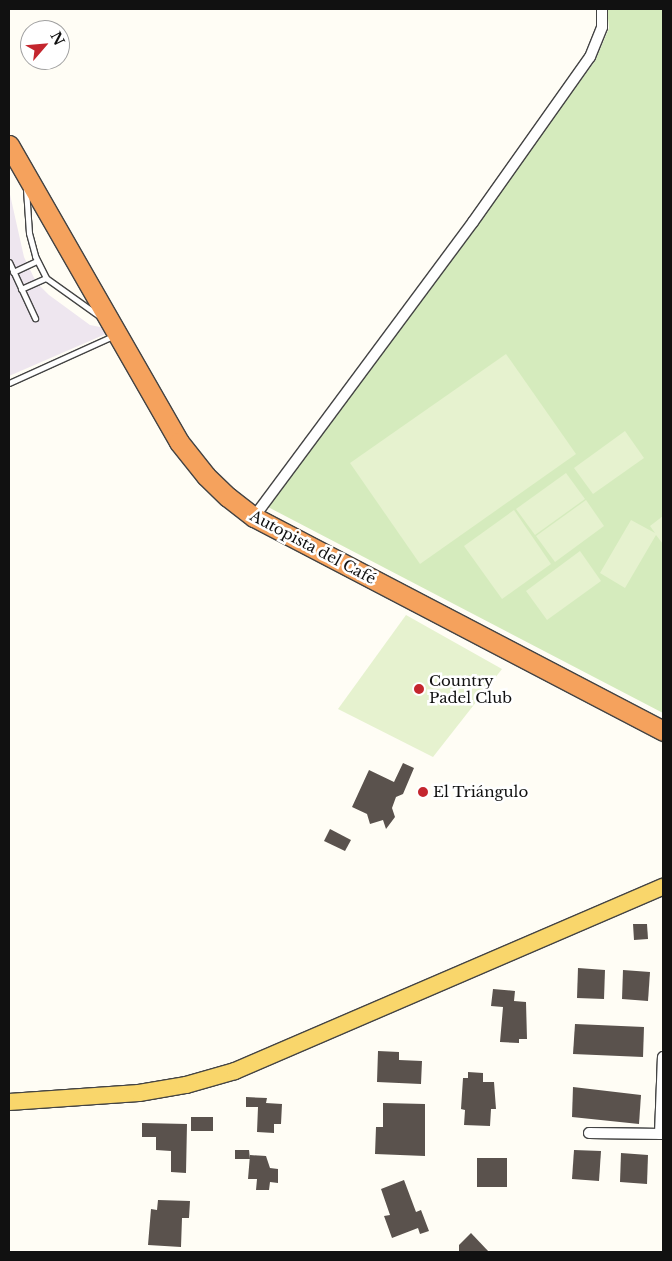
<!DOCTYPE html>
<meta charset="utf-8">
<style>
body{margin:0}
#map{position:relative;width:672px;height:1261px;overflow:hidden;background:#fffdf5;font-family:"Libre Baskerville",serif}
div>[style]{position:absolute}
.industrial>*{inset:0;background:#eee6ef}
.green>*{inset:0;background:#d5ebbd}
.pitch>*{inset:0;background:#e6f2cf}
.building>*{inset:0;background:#5a524d}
.roads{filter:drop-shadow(1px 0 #444) drop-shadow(-1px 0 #444) drop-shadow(0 1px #444) drop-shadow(0 -1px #444)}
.lane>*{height:5px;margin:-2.5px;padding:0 2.5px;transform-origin:2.5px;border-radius:2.5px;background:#fff}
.street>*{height:10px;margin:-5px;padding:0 5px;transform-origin:5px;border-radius:5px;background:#fff}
.primary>*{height:16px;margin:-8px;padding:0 8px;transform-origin:8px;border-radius:8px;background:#f9d66b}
.highway>*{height:19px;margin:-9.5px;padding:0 9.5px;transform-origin:9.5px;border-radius:9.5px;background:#f5a25d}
.dots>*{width:14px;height:14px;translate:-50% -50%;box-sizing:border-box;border:2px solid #fff;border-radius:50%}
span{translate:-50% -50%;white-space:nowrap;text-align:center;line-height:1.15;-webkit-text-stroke:5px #fff;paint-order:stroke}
.street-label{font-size:15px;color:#111}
.poi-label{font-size:15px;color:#111}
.left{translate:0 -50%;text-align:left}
.frame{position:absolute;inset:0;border:10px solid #111;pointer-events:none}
.north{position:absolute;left:20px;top:20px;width:50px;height:50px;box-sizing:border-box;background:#fff;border:1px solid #a0a0a0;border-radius:50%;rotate:63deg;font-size:14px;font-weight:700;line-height:20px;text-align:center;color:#111}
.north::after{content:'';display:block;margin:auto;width:18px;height:22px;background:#c4262e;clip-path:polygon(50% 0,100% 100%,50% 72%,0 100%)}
</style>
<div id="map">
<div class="industrial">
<div style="clip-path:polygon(9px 190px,24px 257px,36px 282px,49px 295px,90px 325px,105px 328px,108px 333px,9px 376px)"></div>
</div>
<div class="green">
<div style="clip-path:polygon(607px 9px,663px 9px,663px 713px,268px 507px,595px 61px,609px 28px)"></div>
</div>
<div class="pitch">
<div style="clip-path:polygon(506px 354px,576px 454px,420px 564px,350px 463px)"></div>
<div style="clip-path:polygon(625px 431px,644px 458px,593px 494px,574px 468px)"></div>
<div style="clip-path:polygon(566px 473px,585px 499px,535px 535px,516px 509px)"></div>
<div style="clip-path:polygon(586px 500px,604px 526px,555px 562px,536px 536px)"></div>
<div style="clip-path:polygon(514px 510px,551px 564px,502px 599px,464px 546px)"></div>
<div style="clip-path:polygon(663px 516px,663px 544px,656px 535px,625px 588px,600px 573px,631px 520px,655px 533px,650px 526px)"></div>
<div style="clip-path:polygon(580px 551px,601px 581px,547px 620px,526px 591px)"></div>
<div style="clip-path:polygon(406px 615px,502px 669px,433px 757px,338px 709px)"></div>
</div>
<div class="building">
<div style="clip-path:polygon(403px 763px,414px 768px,403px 794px,396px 797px,392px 808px,395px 817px,386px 829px,383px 820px,370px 824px,367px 814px,352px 807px,369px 770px,394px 782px)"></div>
<div style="clip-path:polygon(330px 829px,351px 840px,345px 851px,324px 841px)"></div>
<div style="clip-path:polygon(633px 924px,647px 924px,648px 939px,634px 940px)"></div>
<div style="clip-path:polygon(578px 968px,605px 970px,604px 999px,577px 998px)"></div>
<div style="clip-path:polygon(623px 970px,650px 972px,648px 1001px,622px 999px)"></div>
<div style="clip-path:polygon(493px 989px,515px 991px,514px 1001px,526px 1002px,527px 1039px,519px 1039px,519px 1043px,500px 1042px,503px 1007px,491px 1006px)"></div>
<div style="clip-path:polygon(575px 1024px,644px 1027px,643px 1057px,573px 1054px)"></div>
<div style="clip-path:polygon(378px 1051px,399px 1052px,399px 1060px,422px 1061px,421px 1084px,377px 1082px)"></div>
<div style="clip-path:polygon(468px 1072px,483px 1073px,483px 1082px,494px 1082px,496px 1109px,491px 1109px,490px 1126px,464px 1125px,465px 1110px,461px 1109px,463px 1078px,468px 1078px)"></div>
<div style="clip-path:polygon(573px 1087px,641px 1095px,639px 1124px,572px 1117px)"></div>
<div style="clip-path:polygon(246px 1097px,267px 1098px,266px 1103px,282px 1104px,281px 1124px,274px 1124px,274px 1133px,257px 1132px,258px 1107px,246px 1107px)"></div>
<div style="clip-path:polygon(383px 1103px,425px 1104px,425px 1156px,375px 1154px,376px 1127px,383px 1127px)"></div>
<div style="clip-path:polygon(191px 1117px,213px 1117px,213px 1131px,191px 1131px)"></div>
<div style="clip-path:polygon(142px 1123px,187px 1124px,186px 1173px,171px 1172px,171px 1151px,156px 1150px,156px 1137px,142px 1137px)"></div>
<div style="clip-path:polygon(235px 1150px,249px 1150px,250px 1159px,235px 1159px)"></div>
<div style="clip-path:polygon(574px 1150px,601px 1151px,599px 1181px,572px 1179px)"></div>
<div style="clip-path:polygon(621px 1153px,648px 1155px,647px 1184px,620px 1182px)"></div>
<div style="clip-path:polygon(250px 1155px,266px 1156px,270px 1168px,278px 1169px,278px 1183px,270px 1182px,269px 1190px,256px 1190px,257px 1179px,248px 1179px)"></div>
<div style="clip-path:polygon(477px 1158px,507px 1158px,507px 1187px,477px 1187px)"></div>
<div style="clip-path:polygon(404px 1180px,416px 1212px,421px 1210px,429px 1231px,420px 1234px,418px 1228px,392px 1238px,384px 1216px,390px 1215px,381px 1189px)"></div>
<div style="clip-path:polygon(158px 1200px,190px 1201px,189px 1218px,182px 1218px,181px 1247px,148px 1245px,151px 1209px,157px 1210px)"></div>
<div style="clip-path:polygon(471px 1233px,489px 1252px,459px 1252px,459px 1245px)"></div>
</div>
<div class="roads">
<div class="lane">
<div style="left:26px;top:189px;width:44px;rotate:86.1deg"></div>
<div style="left:29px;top:233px;width:24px;rotate:75deg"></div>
<div style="left:35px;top:256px;width:25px;rotate:63deg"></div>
<div style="left:46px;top:278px;width:65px;rotate:35.6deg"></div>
<div style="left:9px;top:262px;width:62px;rotate:65.1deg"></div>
<div style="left:13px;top:272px;width:26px;rotate:-25deg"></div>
<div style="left:21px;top:289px;width:27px;rotate:-24deg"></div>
<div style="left:9px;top:383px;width:114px;rotate:-24.3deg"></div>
</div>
<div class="street">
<div style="left:254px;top:517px;width:367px;rotate:-53.4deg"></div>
<div style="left:473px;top:222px;width:202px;rotate:-54.7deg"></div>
<div style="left:590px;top:57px;width:32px;rotate:-68deg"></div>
<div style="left:602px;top:27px;width:18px;rotate:-90deg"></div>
<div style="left:589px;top:1133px;width:74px;rotate:0.8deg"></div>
<div style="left:660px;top:1134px;width:77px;rotate:-87.8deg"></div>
</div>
<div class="primary">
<div style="left:9px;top:1102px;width:130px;rotate:-4deg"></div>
<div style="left:139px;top:1093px;width:48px;rotate:-9.7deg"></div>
<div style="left:186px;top:1085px;width:51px;rotate:-15.9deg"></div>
<div style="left:235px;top:1071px;width:466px;rotate:-23.3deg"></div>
</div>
<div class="highway">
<div style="left:9px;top:145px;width:342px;rotate:60.2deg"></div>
<div style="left:179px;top:442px;width:43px;rotate:51.5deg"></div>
<div style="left:206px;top:476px;width:30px;rotate:44deg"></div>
<div style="left:228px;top:497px;width:33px;rotate:38deg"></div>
<div style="left:254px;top:517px;width:462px;rotate:27.6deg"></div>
</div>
</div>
<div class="dots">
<div style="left:419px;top:689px;background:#c4262e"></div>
<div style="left:423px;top:792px;background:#c4262e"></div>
</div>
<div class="street-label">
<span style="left:313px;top:547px;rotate:28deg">Autopista del Café</span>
</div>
<div class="poi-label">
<span class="left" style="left:429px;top:689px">Country<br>Padel Club</span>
<span class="left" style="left:433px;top:792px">El Triángulo</span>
</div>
<div class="frame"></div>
<div class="north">N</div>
</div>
